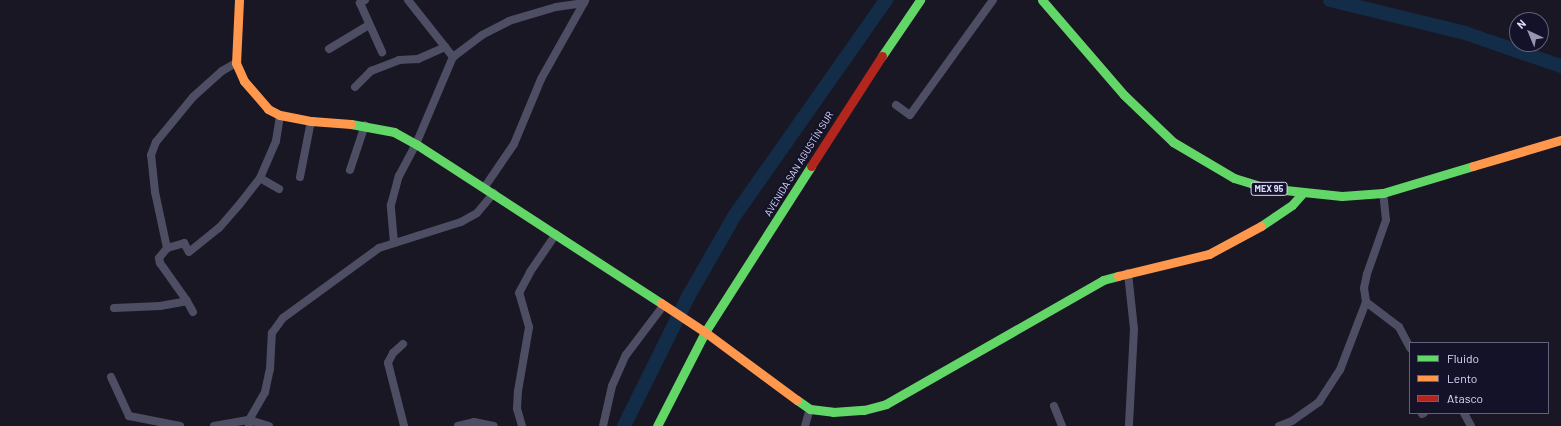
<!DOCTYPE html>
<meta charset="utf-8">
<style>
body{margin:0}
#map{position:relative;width:1561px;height:426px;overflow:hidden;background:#181723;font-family:Barlow,sans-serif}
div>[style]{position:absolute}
.river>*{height:14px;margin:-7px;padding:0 7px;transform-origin:7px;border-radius:7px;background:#132c48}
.street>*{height:8px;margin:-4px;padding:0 4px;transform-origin:4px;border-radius:4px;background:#4d4e63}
.fast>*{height:9px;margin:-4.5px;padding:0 4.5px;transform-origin:4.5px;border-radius:4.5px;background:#63d668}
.slow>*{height:9px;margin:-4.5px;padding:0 4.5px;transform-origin:4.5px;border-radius:4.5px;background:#ff974d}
.jam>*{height:9px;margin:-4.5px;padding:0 4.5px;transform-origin:4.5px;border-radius:4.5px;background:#b3261e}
span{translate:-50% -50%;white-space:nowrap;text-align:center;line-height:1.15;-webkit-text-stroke:4px #131228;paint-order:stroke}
.shield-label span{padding:1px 3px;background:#131228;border:1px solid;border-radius:3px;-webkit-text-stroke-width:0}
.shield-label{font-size:9px;color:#dcdbfd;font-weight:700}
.street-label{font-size:10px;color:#dcdbfd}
.legend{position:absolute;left:1409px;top:342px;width:140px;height:72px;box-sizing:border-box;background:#131228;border:1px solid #63627d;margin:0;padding:5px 7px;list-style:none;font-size:12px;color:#dcdbfd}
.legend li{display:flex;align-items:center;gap:8px;height:20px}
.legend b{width:20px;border:1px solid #63627d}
.north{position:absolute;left:1509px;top:12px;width:40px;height:40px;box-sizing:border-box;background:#131228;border:1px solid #63627d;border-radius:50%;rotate:316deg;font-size:11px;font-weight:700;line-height:16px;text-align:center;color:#dcdbfd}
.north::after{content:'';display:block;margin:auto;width:14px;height:18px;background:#9796b1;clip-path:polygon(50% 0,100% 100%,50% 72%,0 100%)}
</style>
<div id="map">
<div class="river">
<div style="left:1330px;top:0;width:139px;rotate:13.7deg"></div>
<div style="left:1465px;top:33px;width:102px;rotate:19deg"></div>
<div style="left:624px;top:426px;width:146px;rotate:-63.6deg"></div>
<div style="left:689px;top:295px;width:92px;rotate:-60.1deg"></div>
<div style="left:735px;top:215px;width:263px;rotate:-54.9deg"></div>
</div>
<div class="street">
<div style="left:365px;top:0;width:6px;rotate:149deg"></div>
<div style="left:360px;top:3px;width:54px;rotate:65.8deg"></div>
<div style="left:408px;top:0;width:73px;rotate:51.7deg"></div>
<div style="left:329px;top:49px;width:47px;rotate:-31deg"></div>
<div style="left:355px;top:87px;width:23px;rotate:-45deg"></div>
<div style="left:371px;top:71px;width:30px;rotate:-21deg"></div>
<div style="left:399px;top:60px;width:19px;rotate:-3deg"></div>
<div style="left:418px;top:59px;width:30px;rotate:-24deg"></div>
<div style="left:896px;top:105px;width:17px;rotate:36deg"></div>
<div style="left:910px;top:115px;width:142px;rotate:-54.2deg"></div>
<div style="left:350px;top:170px;width:47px;rotate:-71.6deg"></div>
<div style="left:300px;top:177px;width:57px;rotate:-78.9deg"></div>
<div style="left:260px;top:178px;width:22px;rotate:30deg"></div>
<div style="left:484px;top:188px;width:53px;rotate:-55.7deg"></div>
<div style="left:514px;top:144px;width:70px;rotate:-67.4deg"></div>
<div style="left:541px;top:79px;width:90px;rotate:-60.6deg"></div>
<div style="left:394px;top:243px;width:38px;rotate:-95deg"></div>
<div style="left:391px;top:205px;width:30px;rotate:-75deg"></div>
<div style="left:399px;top:176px;width:36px;rotate:-62deg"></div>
<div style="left:416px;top:144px;width:95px;rotate:-67deg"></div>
<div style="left:453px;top:57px;width:36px;rotate:-37deg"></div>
<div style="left:482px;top:35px;width:30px;rotate:-27deg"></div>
<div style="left:509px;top:21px;width:49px;rotate:-16.6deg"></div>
<div style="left:556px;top:7px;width:28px;rotate:-8deg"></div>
<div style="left:167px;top:248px;width:57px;rotate:-102.1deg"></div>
<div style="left:155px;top:192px;width:37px;rotate:-96deg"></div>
<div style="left:151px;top:155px;width:14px;rotate:-69deg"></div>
<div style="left:156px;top:142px;width:58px;rotate:-50.6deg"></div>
<div style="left:193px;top:97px;width:39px;rotate:-42deg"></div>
<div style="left:222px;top:71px;width:16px;rotate:-30deg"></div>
<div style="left:1128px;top:273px;width:56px;rotate:83.9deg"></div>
<div style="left:1134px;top:329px;width:97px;rotate:93deg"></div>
<div style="left:1366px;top:302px;width:41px;rotate:37.1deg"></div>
<div style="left:1399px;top:327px;width:24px;rotate:62deg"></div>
<div style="left:114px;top:308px;width:46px;rotate:-2.5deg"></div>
<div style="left:160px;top:306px;width:27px;rotate:-10deg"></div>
<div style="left:193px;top:312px;width:13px;rotate:-119deg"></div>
<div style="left:187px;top:301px;width:47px;rotate:-125.4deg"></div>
<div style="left:160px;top:263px;width:5px;rotate:-101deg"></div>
<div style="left:159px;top:258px;width:13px;rotate:-51deg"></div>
<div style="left:167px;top:248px;width:18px;rotate:-16deg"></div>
<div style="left:184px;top:243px;width:10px;rotate:61deg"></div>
<div style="left:189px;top:252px;width:38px;rotate:-39deg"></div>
<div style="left:219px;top:228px;width:30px;rotate:-49deg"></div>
<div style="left:239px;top:205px;width:34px;rotate:-52deg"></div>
<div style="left:260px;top:178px;width:40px;rotate:-66.6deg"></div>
<div style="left:276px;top:141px;width:26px;rotate:-81deg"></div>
<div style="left:403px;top:344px;width:13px;rotate:138deg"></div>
<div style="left:393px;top:353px;width:11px;rotate:117deg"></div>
<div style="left:388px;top:363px;width:65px;rotate:75.7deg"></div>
<div style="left:111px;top:377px;width:43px;rotate:65.2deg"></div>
<div style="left:129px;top:416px;width:52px;rotate:11.1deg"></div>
<div style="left:1054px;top:406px;width:22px;rotate:68deg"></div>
<div style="left:1464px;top:413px;width:15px;rotate:62deg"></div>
<div style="left:1422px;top:414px;width:2px;rotate:-27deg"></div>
<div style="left:214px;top:426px;width:36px;rotate:-10deg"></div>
<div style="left:249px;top:420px;width:21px;rotate:17deg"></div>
<div style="left:249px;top:426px;width:6px;rotate:-90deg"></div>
<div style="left:249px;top:420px;width:32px;rotate:-60deg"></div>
<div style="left:265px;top:392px;width:24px;rotate:-78deg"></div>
<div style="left:270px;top:369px;width:36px;rotate:-87deg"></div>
<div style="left:272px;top:333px;width:19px;rotate:-54deg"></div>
<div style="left:283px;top:318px;width:119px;rotate:-36.1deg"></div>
<div style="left:379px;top:248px;width:86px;rotate:-17.6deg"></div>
<div style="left:461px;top:222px;width:18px;rotate:-29deg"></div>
<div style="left:477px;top:213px;width:26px;rotate:-50deg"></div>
<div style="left:458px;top:426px;width:16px;rotate:-14deg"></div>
<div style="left:474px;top:422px;width:20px;rotate:11deg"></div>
<div style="left:522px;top:426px;width:18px;rotate:-106deg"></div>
<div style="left:517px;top:409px;width:18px;rotate:-87deg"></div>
<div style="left:518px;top:391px;width:65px;rotate:-80.2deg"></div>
<div style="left:529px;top:327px;width:35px;rotate:-106deg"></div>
<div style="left:519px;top:293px;width:24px;rotate:-62deg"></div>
<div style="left:530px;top:272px;width:46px;rotate:-55.6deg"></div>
<div style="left:603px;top:426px;width:41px;rotate:-77.3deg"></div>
<div style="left:612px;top:386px;width:34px;rotate:-66deg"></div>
<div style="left:626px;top:355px;width:61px;rotate:-52.9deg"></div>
<div style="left:805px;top:426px;width:18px;rotate:-74deg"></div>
<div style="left:1279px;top:426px;width:14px;rotate:-21deg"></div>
<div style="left:1292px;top:421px;width:33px;rotate:-35deg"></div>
<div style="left:1319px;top:402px;width:38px;rotate:-57deg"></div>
<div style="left:1340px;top:370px;width:73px;rotate:-69.1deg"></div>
<div style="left:1366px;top:302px;width:14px;rotate:-98deg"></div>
<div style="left:1364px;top:288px;width:14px;rotate:-78deg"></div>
<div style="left:1367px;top:274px;width:57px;rotate:-70.6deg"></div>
<div style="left:1386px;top:220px;width:27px;rotate:-96deg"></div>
</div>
<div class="fast">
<div style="left:1042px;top:0;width:125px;rotate:49.2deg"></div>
<div style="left:1124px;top:95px;width:68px;rotate:43.8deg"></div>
<div style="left:1173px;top:142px;width:71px;rotate:30.5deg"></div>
<div style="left:1234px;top:178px;width:34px;rotate:17deg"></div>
<div style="left:1266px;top:188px;width:76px;rotate:6deg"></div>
<div style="left:1342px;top:196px;width:41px;rotate:-4.2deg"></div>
<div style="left:1383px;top:193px;width:94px;rotate:-16.7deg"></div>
<div style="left:882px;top:56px;width:68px;rotate:-55.8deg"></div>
<div style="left:351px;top:124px;width:44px;rotate:10.5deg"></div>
<div style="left:394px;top:132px;width:25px;rotate:29deg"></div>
<div style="left:416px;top:144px;width:292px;rotate:33deg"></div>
<div style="left:1261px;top:226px;width:37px;rotate:-34deg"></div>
<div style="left:1292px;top:205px;width:15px;rotate:-48deg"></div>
<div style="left:797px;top:400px;width:16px;rotate:35deg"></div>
<div style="left:810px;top:409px;width:23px;rotate:7deg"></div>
<div style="left:833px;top:412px;width:31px;rotate:-4deg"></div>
<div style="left:864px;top:410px;width:23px;rotate:-15deg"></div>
<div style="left:886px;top:404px;width:250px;rotate:-29.7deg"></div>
<div style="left:1103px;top:280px;width:16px;rotate:-15deg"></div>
<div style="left:657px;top:426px;width:106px;rotate:-62.9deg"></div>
<div style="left:705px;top:332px;width:197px;rotate:-57.4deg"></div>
</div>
<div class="slow">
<div style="left:239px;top:0;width:63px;rotate:92.7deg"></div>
<div style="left:236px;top:63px;width:20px;rotate:66deg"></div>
<div style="left:244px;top:81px;width:37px;rotate:49deg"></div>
<div style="left:268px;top:109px;width:13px;rotate:27deg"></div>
<div style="left:280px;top:115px;width:32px;rotate:11deg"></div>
<div style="left:311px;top:121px;width:40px;rotate:4.3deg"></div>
<div style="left:1473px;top:166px;width:92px;rotate:-16.5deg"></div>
<div style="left:1118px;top:276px;width:94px;rotate:-13.6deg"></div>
<div style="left:1209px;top:254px;width:59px;rotate:-28.3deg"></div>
<div style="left:661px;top:303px;width:53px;rotate:33.4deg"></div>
<div style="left:705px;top:332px;width:114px;rotate:36.5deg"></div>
</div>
<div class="jam">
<div style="left:811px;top:166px;width:131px;rotate:-57.2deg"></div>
</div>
<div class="shield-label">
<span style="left:1269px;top:189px">MEX 95</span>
</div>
<div class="street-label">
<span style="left:799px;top:164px;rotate:-58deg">AVENIDA SAN AGUSTÍN SUR</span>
</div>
<ul class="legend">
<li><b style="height:5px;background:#63d668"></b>Fluido</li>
<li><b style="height:5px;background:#ff974d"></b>Lento</li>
<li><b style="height:5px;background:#b3261e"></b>Atasco</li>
</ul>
<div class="north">N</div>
</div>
